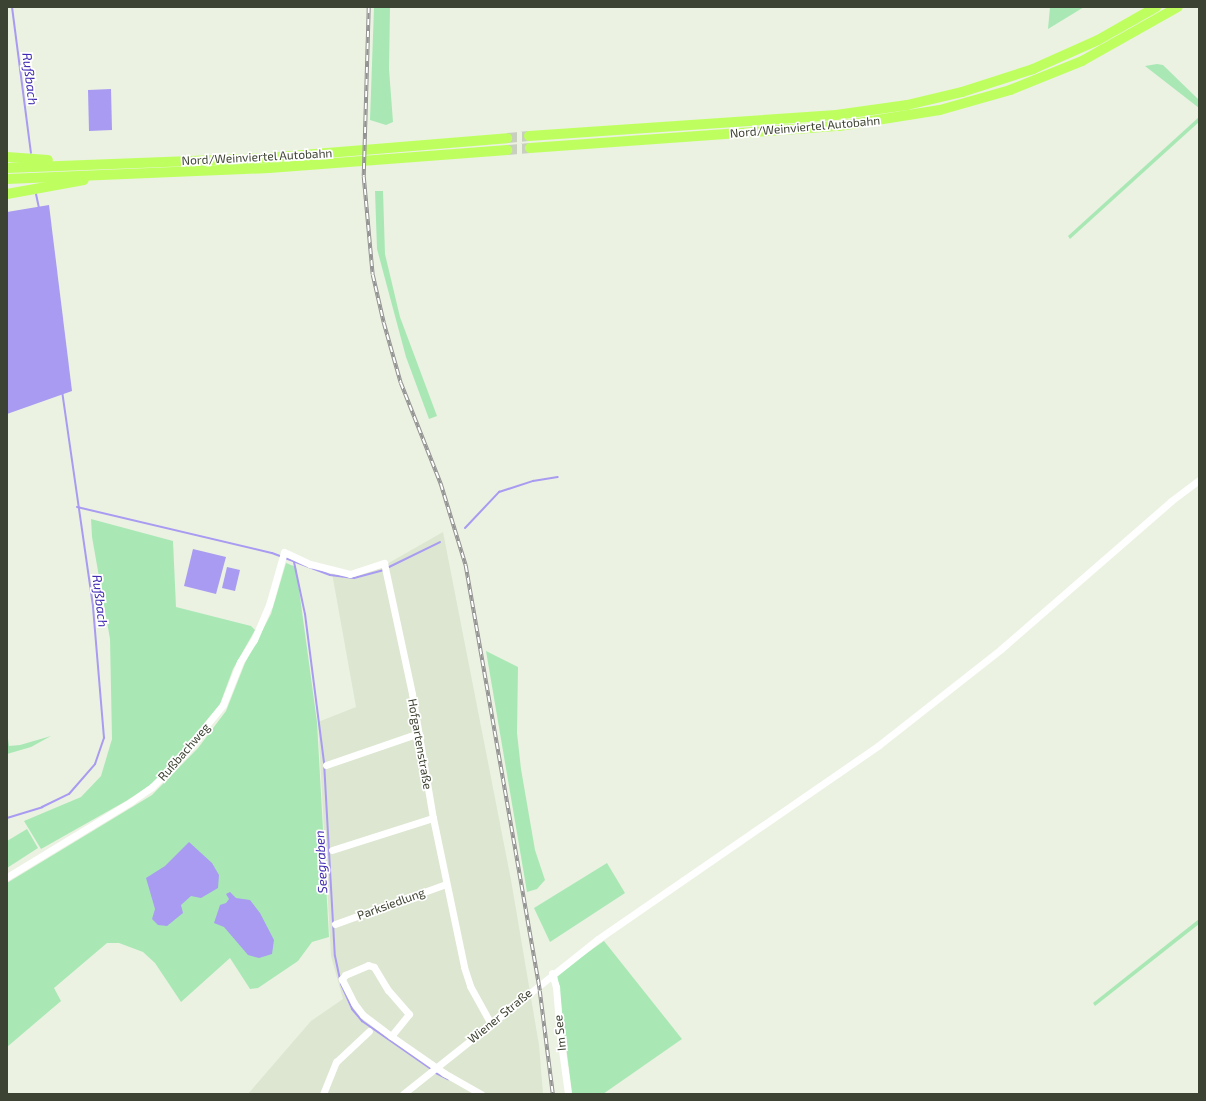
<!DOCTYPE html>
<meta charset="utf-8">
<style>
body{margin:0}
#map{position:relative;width:1206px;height:1101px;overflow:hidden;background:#ebf2e2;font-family:"Exo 2",sans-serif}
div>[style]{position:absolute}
.residential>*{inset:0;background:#dce6d0}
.green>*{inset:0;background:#a9e8b5}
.water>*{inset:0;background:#a89bf1}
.stream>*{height:2px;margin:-1px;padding:0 1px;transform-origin:1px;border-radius:1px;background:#a89bf1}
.highway-tunnel>*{height:10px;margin-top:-5px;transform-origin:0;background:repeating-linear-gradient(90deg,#c8cfbf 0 10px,transparent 0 15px)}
.minor>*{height:7px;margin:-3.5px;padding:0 3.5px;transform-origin:3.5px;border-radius:3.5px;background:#fff}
.highway>*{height:10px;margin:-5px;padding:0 5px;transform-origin:5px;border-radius:5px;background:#beff5f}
.rail>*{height:3.5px;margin-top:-1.75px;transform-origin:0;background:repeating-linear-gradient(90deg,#fff 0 6px,#939393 0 12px);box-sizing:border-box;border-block:1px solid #939393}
span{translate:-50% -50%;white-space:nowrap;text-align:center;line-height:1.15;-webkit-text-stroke:3.5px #fff;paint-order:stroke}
.street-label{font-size:12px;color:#3d4332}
.water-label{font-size:13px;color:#402ab0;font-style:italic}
.frame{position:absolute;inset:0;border:8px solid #3d4332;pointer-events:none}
</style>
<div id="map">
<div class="residential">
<div style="clip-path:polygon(443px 532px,511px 880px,539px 1045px,543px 1094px,248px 1094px,311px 1021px,343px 999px,331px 956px,318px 722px,356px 707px,332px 573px,336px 574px,387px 564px)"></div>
</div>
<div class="green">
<div style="clip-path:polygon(374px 7px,390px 7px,389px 69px,393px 122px,386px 125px,370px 120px)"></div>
<div style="clip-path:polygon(1050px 7px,1084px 7px,1048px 29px)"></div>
<div style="clip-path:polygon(1157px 64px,1163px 65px,1199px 100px,1199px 108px,1145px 66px)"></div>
<div style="clip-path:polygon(1199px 117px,1199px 122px,1070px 239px,1068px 236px)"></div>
<div style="clip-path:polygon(375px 191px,383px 191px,385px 254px,400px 317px,437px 416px,429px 419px,406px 357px,377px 249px)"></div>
<div style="clip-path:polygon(91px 519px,173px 541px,176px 607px,251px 626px,255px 630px,233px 669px,220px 704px,166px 770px,149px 786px,126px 801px,41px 849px,24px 821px,81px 797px,101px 776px,112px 739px,110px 639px,92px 537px)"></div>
<div style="clip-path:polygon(286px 563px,296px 567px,317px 722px,329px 937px,312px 942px,298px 961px,258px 988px,250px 989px,230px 958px,181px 1002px,155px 963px,143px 952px,119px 943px,107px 943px,54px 988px,61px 1001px,7px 1047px,7px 883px,152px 795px,198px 748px,226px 711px,245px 663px,271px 614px)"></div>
<div style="clip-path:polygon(486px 651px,518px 667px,517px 733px,521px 769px,535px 850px,545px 880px,537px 889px,527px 892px)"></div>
<div style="clip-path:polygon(7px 731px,9px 746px,20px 745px,51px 736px,31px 747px,7px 754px)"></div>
<div style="clip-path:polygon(27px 829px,38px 848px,7px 868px,7px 841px)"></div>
<div style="clip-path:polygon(607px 863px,625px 893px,550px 942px,534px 908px)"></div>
<div style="clip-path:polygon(1199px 919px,1199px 924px,1095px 1006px,1093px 1003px)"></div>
<div style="clip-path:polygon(604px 941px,682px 1039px,603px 1094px,575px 1094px,572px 1093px,557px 974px)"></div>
</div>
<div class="water">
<div style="clip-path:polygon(111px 89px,112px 130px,89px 131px,88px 90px)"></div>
<div style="clip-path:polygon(49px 205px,72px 391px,7px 414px,7px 212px)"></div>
<div style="clip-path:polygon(193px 549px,226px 557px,216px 594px,184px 586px)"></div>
<div style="clip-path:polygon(227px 567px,240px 570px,235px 591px,222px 588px)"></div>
<div style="clip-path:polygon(189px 842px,212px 863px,219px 875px,218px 888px,201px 898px,191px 896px,181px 905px,183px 913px,167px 926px,158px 925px,152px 919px,155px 909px,146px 878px,165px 866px)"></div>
<div style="clip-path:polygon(230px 892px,236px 898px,250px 900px,260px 913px,274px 940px,272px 954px,259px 958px,248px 955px,224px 927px,214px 923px,220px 905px,226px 903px,229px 899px,226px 894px)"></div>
</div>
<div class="stream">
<div style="left:12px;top:7px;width:147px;rotate:82.6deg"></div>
<div style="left:36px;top:194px;width:14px;rotate:78deg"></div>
<div style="left:77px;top:507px;width:200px;rotate:13.3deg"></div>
<div style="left:272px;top:553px;width:62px;rotate:20.8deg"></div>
<div style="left:330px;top:575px;width:24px;rotate:7deg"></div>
<div style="left:354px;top:578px;width:30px;rotate:-15deg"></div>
<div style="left:465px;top:528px;width:50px;rotate:-46.6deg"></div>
<div style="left:499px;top:492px;width:36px;rotate:-18deg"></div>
<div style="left:533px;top:481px;width:25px;rotate:-9deg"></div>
<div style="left:294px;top:562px;width:53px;rotate:78.1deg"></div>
<div style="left:305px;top:614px;width:149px;rotate:82.7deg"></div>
<div style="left:324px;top:762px;width:194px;rotate:86.8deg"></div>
<div style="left:335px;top:956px;width:24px;rotate:78deg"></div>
<div style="left:387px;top:568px;width:59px;rotate:-26.1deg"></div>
<div style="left:7px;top:818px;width:37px;rotate:-17deg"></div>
<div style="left:42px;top:807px;width:30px;rotate:-26deg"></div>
<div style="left:69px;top:794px;width:40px;rotate:-49deg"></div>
<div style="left:95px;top:764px;width:28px;rotate:-71deg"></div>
<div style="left:104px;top:738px;width:132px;rotate:-94.8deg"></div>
<div style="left:93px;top:606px;width:216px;rotate:-98.2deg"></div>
<div style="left:341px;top:984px;width:27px;rotate:66deg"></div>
<div style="left:352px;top:1009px;width:16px;rotate:50deg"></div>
<div style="left:362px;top:1021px;width:84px;rotate:34.8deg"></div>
<div style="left:434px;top:1072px;width:16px;rotate:27deg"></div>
</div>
<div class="highway-tunnel">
<div style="left:507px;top:138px;width:22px;rotate:-5deg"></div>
<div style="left:507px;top:150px;width:23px;rotate:-5deg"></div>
</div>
<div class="minor">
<div style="left:326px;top:765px;width:98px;rotate:-19deg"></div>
<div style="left:332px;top:850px;width:106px;rotate:-17.6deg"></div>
<div style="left:7px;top:877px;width:146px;rotate:-31.3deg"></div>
<div style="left:132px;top:801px;width:24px;rotate:-35deg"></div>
<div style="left:152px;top:787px;width:30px;rotate:-45deg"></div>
<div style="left:173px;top:766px;width:79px;rotate:-50.7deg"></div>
<div style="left:223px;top:705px;width:46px;rotate:-68.4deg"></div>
<div style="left:240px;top:662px;width:26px;rotate:-58deg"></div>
<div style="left:254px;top:640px;width:38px;rotate:-67deg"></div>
<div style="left:269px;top:605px;width:55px;rotate:-74.2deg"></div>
<div style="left:284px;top:552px;width:29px;rotate:25deg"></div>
<div style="left:310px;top:564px;width:41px;rotate:14deg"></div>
<div style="left:350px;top:574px;width:36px;rotate:-18deg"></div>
<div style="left:384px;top:563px;width:134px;rotate:77.9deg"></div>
<div style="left:412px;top:694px;width:126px;rotate:80.4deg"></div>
<div style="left:433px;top:818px;width:152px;rotate:78.2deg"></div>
<div style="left:464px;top:967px;width:20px;rotate:72deg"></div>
<div style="left:470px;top:986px;width:43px;rotate:61.1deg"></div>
<div style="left:335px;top:924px;width:118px;rotate:-19.8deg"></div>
<div style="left:552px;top:973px;width:15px;rotate:74deg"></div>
<div style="left:556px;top:987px;width:49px;rotate:85.3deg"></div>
<div style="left:560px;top:1036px;width:59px;rotate:82.1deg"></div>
<div style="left:391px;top:1036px;width:35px;rotate:-143deg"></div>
<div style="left:363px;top:1015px;width:15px;rotate:-127deg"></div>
<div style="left:354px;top:1003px;width:27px;rotate:-117deg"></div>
<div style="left:342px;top:979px;width:5px;rotate:-53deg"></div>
<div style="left:345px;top:975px;width:25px;rotate:-23deg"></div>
<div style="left:368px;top:965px;width:6px;rotate:18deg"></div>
<div style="left:374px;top:967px;width:27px;rotate:59deg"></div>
<div style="left:388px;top:990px;width:32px;rotate:49deg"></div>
<div style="left:409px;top:1014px;width:28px;rotate:129deg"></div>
<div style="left:391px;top:1036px;width:65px;rotate:34.9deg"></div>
<div style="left:444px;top:1073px;width:43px;rotate:29.6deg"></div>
<div style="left:323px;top:1094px;width:35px;rotate:-68deg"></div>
<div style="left:336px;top:1062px;width:45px;rotate:-43.2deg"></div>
<div style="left:403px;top:1094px;width:249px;rotate:-38.5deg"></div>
<div style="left:598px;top:939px;width:341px;rotate:-34.6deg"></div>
<div style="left:879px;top:745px;width:155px;rotate:-38.2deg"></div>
<div style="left:1001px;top:649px;width:225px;rotate:-41deg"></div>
<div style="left:1171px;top:501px;width:35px;rotate:-37deg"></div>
</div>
<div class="highway">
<div style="left:529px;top:136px;width:308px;rotate:-3.9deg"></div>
<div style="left:836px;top:115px;width:72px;rotate:-8deg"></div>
<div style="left:907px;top:105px;width:57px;rotate:-13.3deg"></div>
<div style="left:962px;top:92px;width:75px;rotate:-17.9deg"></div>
<div style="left:1033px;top:69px;width:71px;rotate:-24deg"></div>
<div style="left:1098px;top:40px;width:67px;rotate:-29.6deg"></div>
<div style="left:530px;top:148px;width:310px;rotate:-4.1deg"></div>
<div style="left:839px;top:126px;width:102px;rotate:-9deg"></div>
<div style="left:940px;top:110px;width:73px;rotate:-15.9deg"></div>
<div style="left:1010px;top:90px;width:78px;rotate:-21.9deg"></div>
<div style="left:1082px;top:61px;width:110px;rotate:-29.4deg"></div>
<div style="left:7px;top:157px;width:41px;rotate:4.2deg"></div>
<div style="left:7px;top:168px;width:259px;rotate:-2.2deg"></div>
<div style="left:266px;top:158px;width:242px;rotate:-4.7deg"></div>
<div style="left:7px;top:179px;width:262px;rotate:-2.4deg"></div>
<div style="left:269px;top:168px;width:239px;rotate:-4.3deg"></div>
<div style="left:7px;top:194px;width:78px;rotate:-10.3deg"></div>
</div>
<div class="rail">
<div style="left:369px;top:7px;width:170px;rotate:91.7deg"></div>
<div style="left:364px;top:177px;width:98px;rotate:84.8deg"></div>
<div style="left:373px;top:275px;width:49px;rotate:77.1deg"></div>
<div style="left:384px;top:323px;width:62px;rotate:74.2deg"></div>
<div style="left:401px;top:383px;width:109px;rotate:68.4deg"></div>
<div style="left:441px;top:484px;width:86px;rotate:73deg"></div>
<div style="left:466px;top:566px;width:431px;rotate:80.1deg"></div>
<div style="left:540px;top:991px;width:104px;rotate:82.8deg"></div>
</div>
<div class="street-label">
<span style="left:805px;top:127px;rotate:-5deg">Nord/Weinviertel Autobahn</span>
<span style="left:257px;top:157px;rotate:-3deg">Nord/Weinviertel Autobahn</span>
<span style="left:420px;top:744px;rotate:80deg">Hofgartenstraße</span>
<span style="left:184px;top:752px;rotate:-49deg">Rußbachweg</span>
<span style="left:391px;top:904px;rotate:-20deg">Parksiedlung</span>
<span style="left:500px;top:1016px;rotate:-39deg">Wiener Straße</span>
<span style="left:560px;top:1033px;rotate:-96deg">Im See</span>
</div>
<div class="water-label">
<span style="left:30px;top:79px;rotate:83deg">Rußbach</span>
<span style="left:100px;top:601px;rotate:83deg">Rußbach</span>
<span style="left:321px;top:862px;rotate:-93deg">Seegraben</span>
</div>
<div class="frame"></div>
</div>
